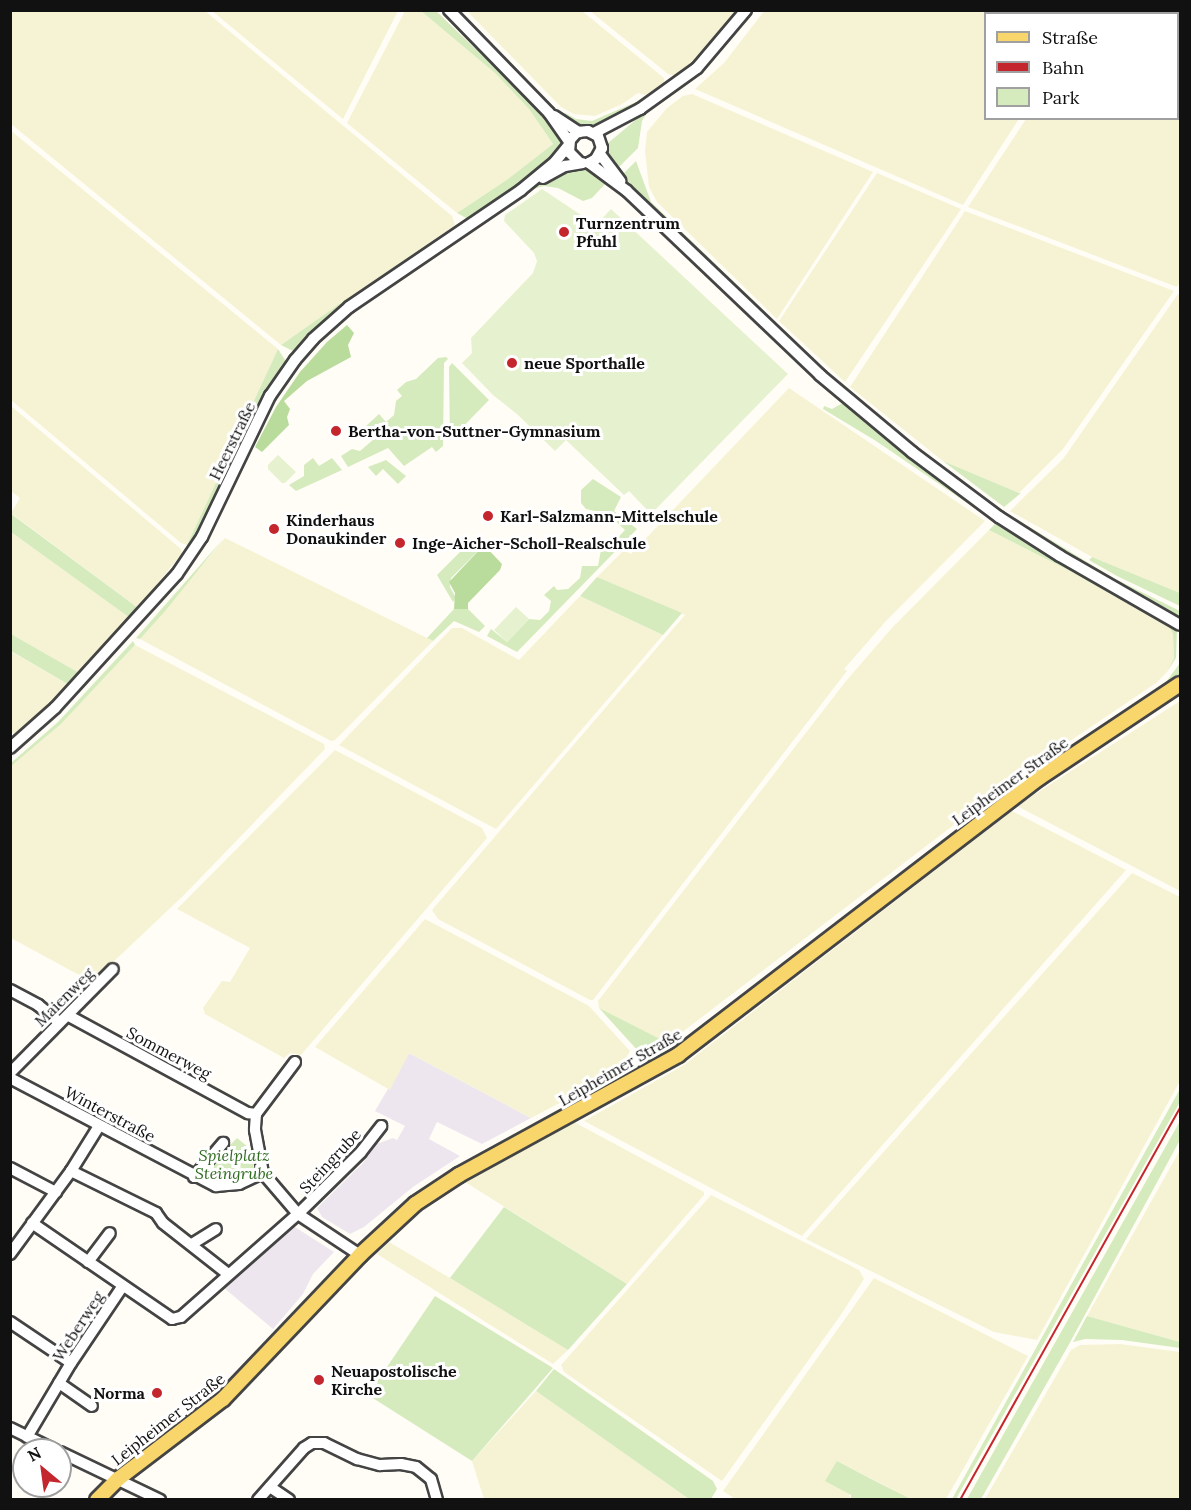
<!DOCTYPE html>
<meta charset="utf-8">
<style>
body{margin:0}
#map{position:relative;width:1191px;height:1510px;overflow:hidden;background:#fffdf5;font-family:Lora,serif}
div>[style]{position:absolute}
.industrial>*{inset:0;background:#eee6ef}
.farmland>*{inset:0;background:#f6f3d4}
.green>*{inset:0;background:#d5ebbd}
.forest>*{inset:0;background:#b9dc9c}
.pitch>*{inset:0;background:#e6f2cf}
.roads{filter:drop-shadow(2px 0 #444) drop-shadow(-2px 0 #444) drop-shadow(0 2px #444) drop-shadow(0 -2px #444)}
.minor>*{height:10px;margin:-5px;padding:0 5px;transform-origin:5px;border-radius:5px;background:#fff}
.major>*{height:14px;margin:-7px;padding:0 7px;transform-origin:7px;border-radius:7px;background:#f9d66b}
.rail>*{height:2px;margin:-1px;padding:0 1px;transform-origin:1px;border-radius:1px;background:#c4262e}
.dots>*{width:16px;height:16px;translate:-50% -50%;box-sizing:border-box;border:3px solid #fff;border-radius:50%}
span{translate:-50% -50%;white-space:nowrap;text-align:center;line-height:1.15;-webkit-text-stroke:6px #fff;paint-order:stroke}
.poi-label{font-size:16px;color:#111;font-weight:700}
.left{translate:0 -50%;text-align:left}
.right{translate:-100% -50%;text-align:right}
.street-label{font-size:16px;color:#111}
.park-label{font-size:16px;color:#2f6b1f;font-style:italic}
.frame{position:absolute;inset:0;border:12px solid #111;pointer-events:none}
.legend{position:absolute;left:984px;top:12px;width:195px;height:108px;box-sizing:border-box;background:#fff;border:2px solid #a0a0a0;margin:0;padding:8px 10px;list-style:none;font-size:18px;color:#111}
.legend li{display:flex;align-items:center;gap:12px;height:30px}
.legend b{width:30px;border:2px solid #a0a0a0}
.north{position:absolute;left:12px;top:1438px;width:60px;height:60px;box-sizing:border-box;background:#fff;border:2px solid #a0a0a0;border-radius:50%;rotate:331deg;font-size:16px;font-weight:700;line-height:24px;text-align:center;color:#111}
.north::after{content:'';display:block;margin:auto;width:21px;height:27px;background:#c4262e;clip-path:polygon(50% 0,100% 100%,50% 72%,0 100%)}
</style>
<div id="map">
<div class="industrial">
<div style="clip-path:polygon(409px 1053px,531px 1118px,482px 1144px,437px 1122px,429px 1139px,460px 1156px,413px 1187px,364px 1227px,350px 1234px,322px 1217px,317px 1208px,363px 1163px,374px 1145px,393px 1138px,397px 1140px,405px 1126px,375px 1111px)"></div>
<div style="clip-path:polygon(295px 1227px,334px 1252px,313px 1274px,303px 1294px,273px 1329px,224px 1288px)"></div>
</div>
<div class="farmland">
<div style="clip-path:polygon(765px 10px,1090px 10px,1090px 11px,1088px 14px,986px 14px,986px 118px,1019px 119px,963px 205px,695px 89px,724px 63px)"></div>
<div style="clip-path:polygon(10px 11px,205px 11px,452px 216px,455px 225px,281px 345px,11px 124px)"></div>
<div style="clip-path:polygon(212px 11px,398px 11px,343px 119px)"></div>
<div style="clip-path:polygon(405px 11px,421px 11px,495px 73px,529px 109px,553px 144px,508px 179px,457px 213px,347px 123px)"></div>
<div style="clip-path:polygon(467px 11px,582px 11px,664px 78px,664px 84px,645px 95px,638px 93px,622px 104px,595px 116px,574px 114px,561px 107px)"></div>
<div style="clip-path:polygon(590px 11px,741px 11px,717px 40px,675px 76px,668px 74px)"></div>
<div style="clip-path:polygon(1096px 11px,1180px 11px,1180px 282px,1177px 287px,968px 207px,1026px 119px,1178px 118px,1178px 14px,1094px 13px)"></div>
<div style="clip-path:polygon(692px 94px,873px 172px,777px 319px,657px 202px,649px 187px,645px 151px,647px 132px,667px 108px,683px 96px)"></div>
<div style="clip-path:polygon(10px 130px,278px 349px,187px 545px,181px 543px,11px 400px)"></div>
<div style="clip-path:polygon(877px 173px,961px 209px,845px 382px,779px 321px)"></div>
<div style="clip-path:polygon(965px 211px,1174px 291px,1063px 449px,1019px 493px,943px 461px,850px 387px)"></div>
<div style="clip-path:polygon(1178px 294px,1180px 295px,1180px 593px,1092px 557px,1010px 511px,1063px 459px)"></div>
<div style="clip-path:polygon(789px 388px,985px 521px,886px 621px,844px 669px,847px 671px,593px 1000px,590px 1000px,438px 919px,432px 910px,685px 615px,597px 577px,624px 550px,631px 554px)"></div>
<div style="clip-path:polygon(11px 406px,181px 549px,182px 553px,138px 608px,11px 513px,20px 498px,11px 491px)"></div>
<div style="clip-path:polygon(989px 530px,1070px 571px,1171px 628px,1173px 634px,1174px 658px,1167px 672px,1156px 683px,1018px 776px,668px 1043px,599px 1008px,598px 1001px,846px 681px,891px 629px)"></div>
<div style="clip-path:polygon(11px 532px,130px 618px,81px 674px,11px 634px)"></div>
<div style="clip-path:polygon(225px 538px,433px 641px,335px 740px,331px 741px,140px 639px)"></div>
<div style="clip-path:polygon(580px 596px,663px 635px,496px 829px,339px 745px,452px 628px,462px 628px,519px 660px)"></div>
<div style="clip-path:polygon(135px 645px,324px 744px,325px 749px,183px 896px,92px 982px,11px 938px,10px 766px,61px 724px)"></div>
<div style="clip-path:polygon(10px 651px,71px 686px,17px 735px,11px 732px)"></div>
<div style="clip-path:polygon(1180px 701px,1180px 891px,1017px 806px,1040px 791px)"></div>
<div style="clip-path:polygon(335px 750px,482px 828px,487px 838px,301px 1055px,290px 1053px,284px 1058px,205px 1014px,203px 1008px,222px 981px,230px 982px,250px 948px,177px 909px)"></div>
<div style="clip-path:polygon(1012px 811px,1126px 870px,802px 1236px,584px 1121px,684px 1065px)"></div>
<div style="clip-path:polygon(1132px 873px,1180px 897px,1180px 1081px,1037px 1340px,994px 1332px,806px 1239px)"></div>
<div style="clip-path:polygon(425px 919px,589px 1006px,630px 1051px,623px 1063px,626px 1066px,619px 1072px,531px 1118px,409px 1053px,390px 1090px,315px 1047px)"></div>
<div style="clip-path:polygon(574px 1122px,704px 1192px,704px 1195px,627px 1284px,462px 1180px,563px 1125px)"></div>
<div style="clip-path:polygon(1180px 1150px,1180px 1342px,1087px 1316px)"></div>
<div style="clip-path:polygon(711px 1195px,859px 1270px,864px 1279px,840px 1316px,722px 1481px,564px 1372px,561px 1365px)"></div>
<div style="clip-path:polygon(389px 1242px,450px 1278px,568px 1350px,553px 1364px,377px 1254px)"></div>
<div style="clip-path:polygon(874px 1278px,1028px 1356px,946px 1499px,911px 1499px,837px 1461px,851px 1499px,735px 1499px,723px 1491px)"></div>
<div style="clip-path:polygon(1120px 1344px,1180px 1352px,1180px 1499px,985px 1499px,1071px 1350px,1080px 1345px)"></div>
<div style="clip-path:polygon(536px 1391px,689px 1499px,484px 1499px,472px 1461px)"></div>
</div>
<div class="green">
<div style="clip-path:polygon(421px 11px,436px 11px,545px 116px,563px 141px,554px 159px,472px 217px,466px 218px,457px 213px,508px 179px,553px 144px,529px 109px,495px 73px)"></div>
<div style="clip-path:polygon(643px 99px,645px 101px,596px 128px,573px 124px,560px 116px,565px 113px,576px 119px,592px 121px)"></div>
<div style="clip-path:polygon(650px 108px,642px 121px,638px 148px,615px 171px,605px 152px,608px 143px)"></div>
<div style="clip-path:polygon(636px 161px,651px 202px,842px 386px,838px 386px,620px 177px)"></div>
<div style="clip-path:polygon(572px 167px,588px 169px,606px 183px,592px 198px,583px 201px,558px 188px,544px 186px,533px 189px,494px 217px,547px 179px)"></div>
<div style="clip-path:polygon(348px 298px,352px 302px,297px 353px,281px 345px)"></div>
<div style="clip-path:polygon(278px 349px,287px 363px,193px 543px,187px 545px)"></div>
<div style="clip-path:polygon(446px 357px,448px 359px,444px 363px,443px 446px,436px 452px,432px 447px,404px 466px,388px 448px,348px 467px,341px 456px,352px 449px,360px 451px,374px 439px,365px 427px,379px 414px,386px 422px,394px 415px,396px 401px,402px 396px,397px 390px,406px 382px,416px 379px,438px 358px)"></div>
<div style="clip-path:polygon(452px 363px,489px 400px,450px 440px,449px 367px)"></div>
<div style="clip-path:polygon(841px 404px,845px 404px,880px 433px,988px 514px,992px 520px,876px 441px,823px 409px,824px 406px,832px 409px)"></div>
<div style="clip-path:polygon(313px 458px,319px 466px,332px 458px,342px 470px,296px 491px,289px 485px,304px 476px,304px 465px)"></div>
<div style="clip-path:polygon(386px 460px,406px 476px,398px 484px,383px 469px,376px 476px,368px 467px)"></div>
<div style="clip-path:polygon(943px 461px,1019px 493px,1021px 493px,1004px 507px)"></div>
<div style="clip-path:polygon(593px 479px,621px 497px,614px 511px,637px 529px,517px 652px,487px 636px,491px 629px,507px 642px,529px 619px,540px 620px,549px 611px,551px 601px,544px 595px,554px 586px,557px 590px,568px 589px,580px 578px,582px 566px,598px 566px,601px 550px,608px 548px,625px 530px,608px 514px,586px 509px,581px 503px,581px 490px)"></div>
<div style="clip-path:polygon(10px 513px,138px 608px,130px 618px,11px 532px)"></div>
<div style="clip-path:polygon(1008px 514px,1115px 579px,1180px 611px,1180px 618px,1050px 545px,1011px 519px)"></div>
<div style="clip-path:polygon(997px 522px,1174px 625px,1177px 629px,1176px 658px,1167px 672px,1174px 658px,1173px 634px,1170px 628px,1070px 571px,989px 530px)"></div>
<div style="clip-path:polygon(475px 537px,484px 545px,451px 578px,450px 587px,456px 598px,453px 602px,437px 575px)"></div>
<div style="clip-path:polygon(224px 538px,166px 610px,140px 639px,136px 638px)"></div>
<div style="clip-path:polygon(1092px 557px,1180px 593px,1180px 606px,1117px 576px,1089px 560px)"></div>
<div style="clip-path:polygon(597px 577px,682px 613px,663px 635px,580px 596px)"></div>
<div style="clip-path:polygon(454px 609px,468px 609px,485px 626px,479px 632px,454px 621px,433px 641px,427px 638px)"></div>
<div style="clip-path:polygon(11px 634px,81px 674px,71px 686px,11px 651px)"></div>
<div style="clip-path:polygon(133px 641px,135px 645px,61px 724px,11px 766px,11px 763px,58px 722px)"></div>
<div style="clip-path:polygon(1180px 663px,1180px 677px,1108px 726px,704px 1030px,654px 1063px,648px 1063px,646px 1059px,649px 1054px,670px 1048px,701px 1026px,1023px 779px,1163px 686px)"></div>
<div style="clip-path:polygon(599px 1008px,668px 1043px,639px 1052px)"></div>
<div style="clip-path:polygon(1180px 1089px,1180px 1102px,956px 1499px,952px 1499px)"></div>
<div style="clip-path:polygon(1180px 1121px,1180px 1140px,1068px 1346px,981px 1499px,967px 1499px)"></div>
<div style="clip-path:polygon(237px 1138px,248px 1147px,255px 1171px,240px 1179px,230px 1181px,201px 1175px)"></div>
<div style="clip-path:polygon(504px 1207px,627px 1284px,568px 1350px,450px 1278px)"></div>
<div style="clip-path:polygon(435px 1296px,553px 1368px,472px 1461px,368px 1395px)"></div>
<div style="clip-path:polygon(1087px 1316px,1180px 1342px,1180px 1348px,1122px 1340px,1085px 1339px,1073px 1342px)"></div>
<div style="clip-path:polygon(554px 1369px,713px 1481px,717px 1489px,711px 1499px,689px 1499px,536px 1391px)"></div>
<div style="clip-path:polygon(837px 1461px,877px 1482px,911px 1499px,851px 1499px,851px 1495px,825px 1481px)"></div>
</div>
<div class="forest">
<div style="clip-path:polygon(347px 325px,354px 333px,348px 345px,351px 357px,307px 381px,284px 401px,290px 409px,287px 417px,289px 425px,262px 452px,255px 447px,276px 407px,300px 372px,327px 342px)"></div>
<div style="clip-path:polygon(484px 545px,502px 564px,500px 570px,468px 603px,468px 609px,454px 609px,455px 593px,449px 582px)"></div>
</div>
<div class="pitch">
<div style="clip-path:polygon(542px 189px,596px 225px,611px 209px,788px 374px,651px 514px,629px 491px,624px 495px,566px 440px,555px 451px,518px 415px,493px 395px,462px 363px,472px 353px,471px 338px,533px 273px,537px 261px,534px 253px,504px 221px,505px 215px)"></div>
<div style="clip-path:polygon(278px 455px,296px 472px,285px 483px,282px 483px,268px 469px,268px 465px)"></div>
<div style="clip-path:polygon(516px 607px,529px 619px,507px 642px,494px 630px)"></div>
</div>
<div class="roads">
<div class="minor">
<div style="left:449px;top:10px;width:144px;rotate:45.8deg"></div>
<div style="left:549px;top:113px;width:35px;rotate:55deg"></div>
<div style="left:554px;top:116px;width:30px;rotate:33deg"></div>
<div style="left:594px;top:133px;width:52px;rotate:-27.6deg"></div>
<div style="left:640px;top:109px;width:70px;rotate:-35.7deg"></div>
<div style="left:697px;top:68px;width:76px;rotate:-49.8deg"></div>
<div style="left:600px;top:154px;width:34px;rotate:53deg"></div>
<div style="left:579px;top:162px;width:14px;rotate:-135deg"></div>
<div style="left:569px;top:152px;width:12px;rotate:-85deg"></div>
<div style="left:570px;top:140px;width:11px;rotate:-49deg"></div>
<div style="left:577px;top:132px;width:11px;rotate:-5deg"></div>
<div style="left:588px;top:131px;width:11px;rotate:27deg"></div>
<div style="left:598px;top:136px;width:13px;rotate:72deg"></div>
<div style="left:602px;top:148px;width:13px;rotate:119deg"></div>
<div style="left:596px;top:159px;width:8px;rotate:150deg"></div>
<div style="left:589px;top:163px;width:47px;rotate:36.4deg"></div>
<div style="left:627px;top:191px;width:267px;rotate:43.6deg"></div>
<div style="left:820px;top:375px;width:120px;rotate:39.9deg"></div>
<div style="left:912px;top:452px;width:109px;rotate:36.8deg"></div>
<div style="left:999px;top:517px;width:72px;rotate:32.6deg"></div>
<div style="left:1060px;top:556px;width:138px;rotate:29.9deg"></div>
<div style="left:543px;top:178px;width:25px;rotate:-29deg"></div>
<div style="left:565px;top:166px;width:18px;rotate:-9deg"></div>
<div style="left:10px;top:748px;width:60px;rotate:-41.6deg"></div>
<div style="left:55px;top:708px;width:181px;rotate:-47.7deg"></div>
<div style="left:177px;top:574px;width:45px;rotate:-56deg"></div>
<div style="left:202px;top:537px;width:157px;rotate:-64.3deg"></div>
<div style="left:270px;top:396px;width:44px;rotate:-55.2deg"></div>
<div style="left:295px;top:360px;width:28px;rotate:-49deg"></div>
<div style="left:313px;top:339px;width:48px;rotate:-41.6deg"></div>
<div style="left:349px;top:307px;width:208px;rotate:-34.2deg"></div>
<div style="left:521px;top:190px;width:44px;rotate:-39.5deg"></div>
<div style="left:555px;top:162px;width:21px;rotate:-51deg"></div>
<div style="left:10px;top:990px;width:32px;rotate:28deg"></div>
<div style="left:38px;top:1005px;width:27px;rotate:39deg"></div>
<div style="left:69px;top:1016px;width:204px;rotate:28.5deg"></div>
<div style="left:248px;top:1113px;width:8px;rotate:7deg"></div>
<div style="left:295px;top:1062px;width:65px;rotate:126.9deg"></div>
<div style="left:256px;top:1114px;width:16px;rotate:94deg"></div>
<div style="left:255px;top:1130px;width:44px;rotate:79.5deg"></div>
<div style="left:263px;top:1173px;width:54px;rotate:49.5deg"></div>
<div style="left:298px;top:1214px;width:74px;rotate:33.5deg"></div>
<div style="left:10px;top:1073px;width:146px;rotate:-45.3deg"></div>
<div style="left:10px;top:1078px;width:233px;rotate:27.7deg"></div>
<div style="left:216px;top:1186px;width:23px;rotate:-5deg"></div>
<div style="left:239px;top:1184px;width:26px;rotate:-25deg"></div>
<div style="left:10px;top:1168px;width:52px;rotate:27.6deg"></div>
<div style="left:71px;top:1171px;width:95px;rotate:26.3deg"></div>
<div style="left:156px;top:1213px;width:12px;rotate:55deg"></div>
<div style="left:163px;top:1223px;width:83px;rotate:38.1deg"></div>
<div style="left:194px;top:1177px;width:45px;rotate:-49.5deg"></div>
<div style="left:32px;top:1223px;width:170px;rotate:34.4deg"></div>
<div style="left:172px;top:1319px;width:9px;rotate:-13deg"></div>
<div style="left:181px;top:1317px;width:156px;rotate:-41.4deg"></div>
<div style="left:298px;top:1214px;width:88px;rotate:-44.5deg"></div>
<div style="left:361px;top:1152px;width:33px;rotate:-52deg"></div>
<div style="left:192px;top:1244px;width:28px;rotate:-32deg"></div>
<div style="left:10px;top:1254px;width:103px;rotate:-53.7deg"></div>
<div style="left:71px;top:1171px;width:53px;rotate:-58.1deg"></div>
<div style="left:88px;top:1262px;width:36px;rotate:-53deg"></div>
<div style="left:10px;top:1322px;width:73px;rotate:33.9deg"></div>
<div style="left:59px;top:1383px;width:40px;rotate:34.9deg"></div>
<div style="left:10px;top:1428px;width:50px;rotate:26.1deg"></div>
<div style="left:27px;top:1437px;width:86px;rotate:-59.3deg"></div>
<div style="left:71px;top:1363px;width:92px;rotate:-56.1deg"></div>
<div style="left:60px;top:1452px;width:111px;rotate:25.6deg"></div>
<div style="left:270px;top:1487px;width:23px;rotate:34deg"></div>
<div style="left:258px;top:1500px;width:69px;rotate:-48.5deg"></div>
<div style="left:304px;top:1448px;width:9px;rotate:-32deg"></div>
<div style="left:312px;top:1443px;width:12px"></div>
<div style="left:324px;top:1443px;width:37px;rotate:26deg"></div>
<div style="left:357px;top:1459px;width:24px;rotate:15deg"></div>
<div style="left:380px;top:1465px;width:21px;rotate:-3deg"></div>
<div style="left:401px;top:1464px;width:15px;rotate:11deg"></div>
<div style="left:416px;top:1467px;width:19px;rotate:39deg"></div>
<div style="left:431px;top:1479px;width:22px;rotate:74deg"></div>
</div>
<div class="major">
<div style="left:97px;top:1500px;width:30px;rotate:-45deg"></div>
<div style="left:118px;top:1479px;width:132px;rotate:-37.3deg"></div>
<div style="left:223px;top:1399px;width:199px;rotate:-46.4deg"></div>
<div style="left:360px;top:1255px;width:75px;rotate:-42.8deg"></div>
<div style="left:415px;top:1204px;width:53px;rotate:-33.4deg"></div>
<div style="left:459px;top:1175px;width:250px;rotate:-28.7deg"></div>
<div style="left:678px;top:1055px;width:455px;rotate:-37.5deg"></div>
<div style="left:1039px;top:778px;width:169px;rotate:-33.7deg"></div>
</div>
</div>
<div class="rail">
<div style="left:960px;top:1500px;width:450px;rotate:-60.7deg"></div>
</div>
<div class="dots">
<div style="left:564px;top:232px;background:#c4262e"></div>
<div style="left:512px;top:363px;background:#c4262e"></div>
<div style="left:336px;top:431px;background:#c4262e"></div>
<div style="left:488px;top:516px;background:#c4262e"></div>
<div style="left:274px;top:529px;background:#c4262e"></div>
<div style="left:400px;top:543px;background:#c4262e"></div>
<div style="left:319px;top:1380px;background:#c4262e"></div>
<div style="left:157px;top:1393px;background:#c4262e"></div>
</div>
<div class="poi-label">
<span class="left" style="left:576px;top:232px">Turnzentrum<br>Pfuhl</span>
<span class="left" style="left:524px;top:363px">neue Sporthalle</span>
<span class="left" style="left:348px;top:431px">Bertha-von-Suttner-Gymnasium</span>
<span class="left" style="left:500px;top:516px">Karl-Salzmann-Mittelschule</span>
<span class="left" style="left:286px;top:529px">Kinderhaus<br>Donaukinder</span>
<span class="left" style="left:412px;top:543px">Inge-Aicher-Scholl-Realschule</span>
<span class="left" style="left:331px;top:1380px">Neuapostolische<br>Kirche</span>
<span class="right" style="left:145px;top:1393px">Norma</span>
</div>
<div class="street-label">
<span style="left:232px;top:441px;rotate:-64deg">Heerstraße</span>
<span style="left:1010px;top:781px;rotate:-36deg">Leipheimer Straße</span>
<span style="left:64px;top:997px;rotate:-45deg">Maienweg</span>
<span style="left:169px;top:1053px;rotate:28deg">Sommerweg</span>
<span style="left:620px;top:1067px;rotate:-30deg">Leipheimer Straße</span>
<span style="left:110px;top:1114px;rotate:28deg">Winterstraße</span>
<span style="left:330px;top:1161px;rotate:-47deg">Steingrube</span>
<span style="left:78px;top:1326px;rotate:-57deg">Weberweg</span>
<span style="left:168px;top:1419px;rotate:-38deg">Leipheimer Straße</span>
</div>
<div class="park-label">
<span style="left:234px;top:1164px">Spielplatz<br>Steingrube</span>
</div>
<div class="frame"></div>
<ul class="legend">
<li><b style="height:8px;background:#f9d66b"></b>Straße</li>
<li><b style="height:8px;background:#c4262e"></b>Bahn</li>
<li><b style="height:16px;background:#d5ebbd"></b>Park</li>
</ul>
<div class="north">N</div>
</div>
